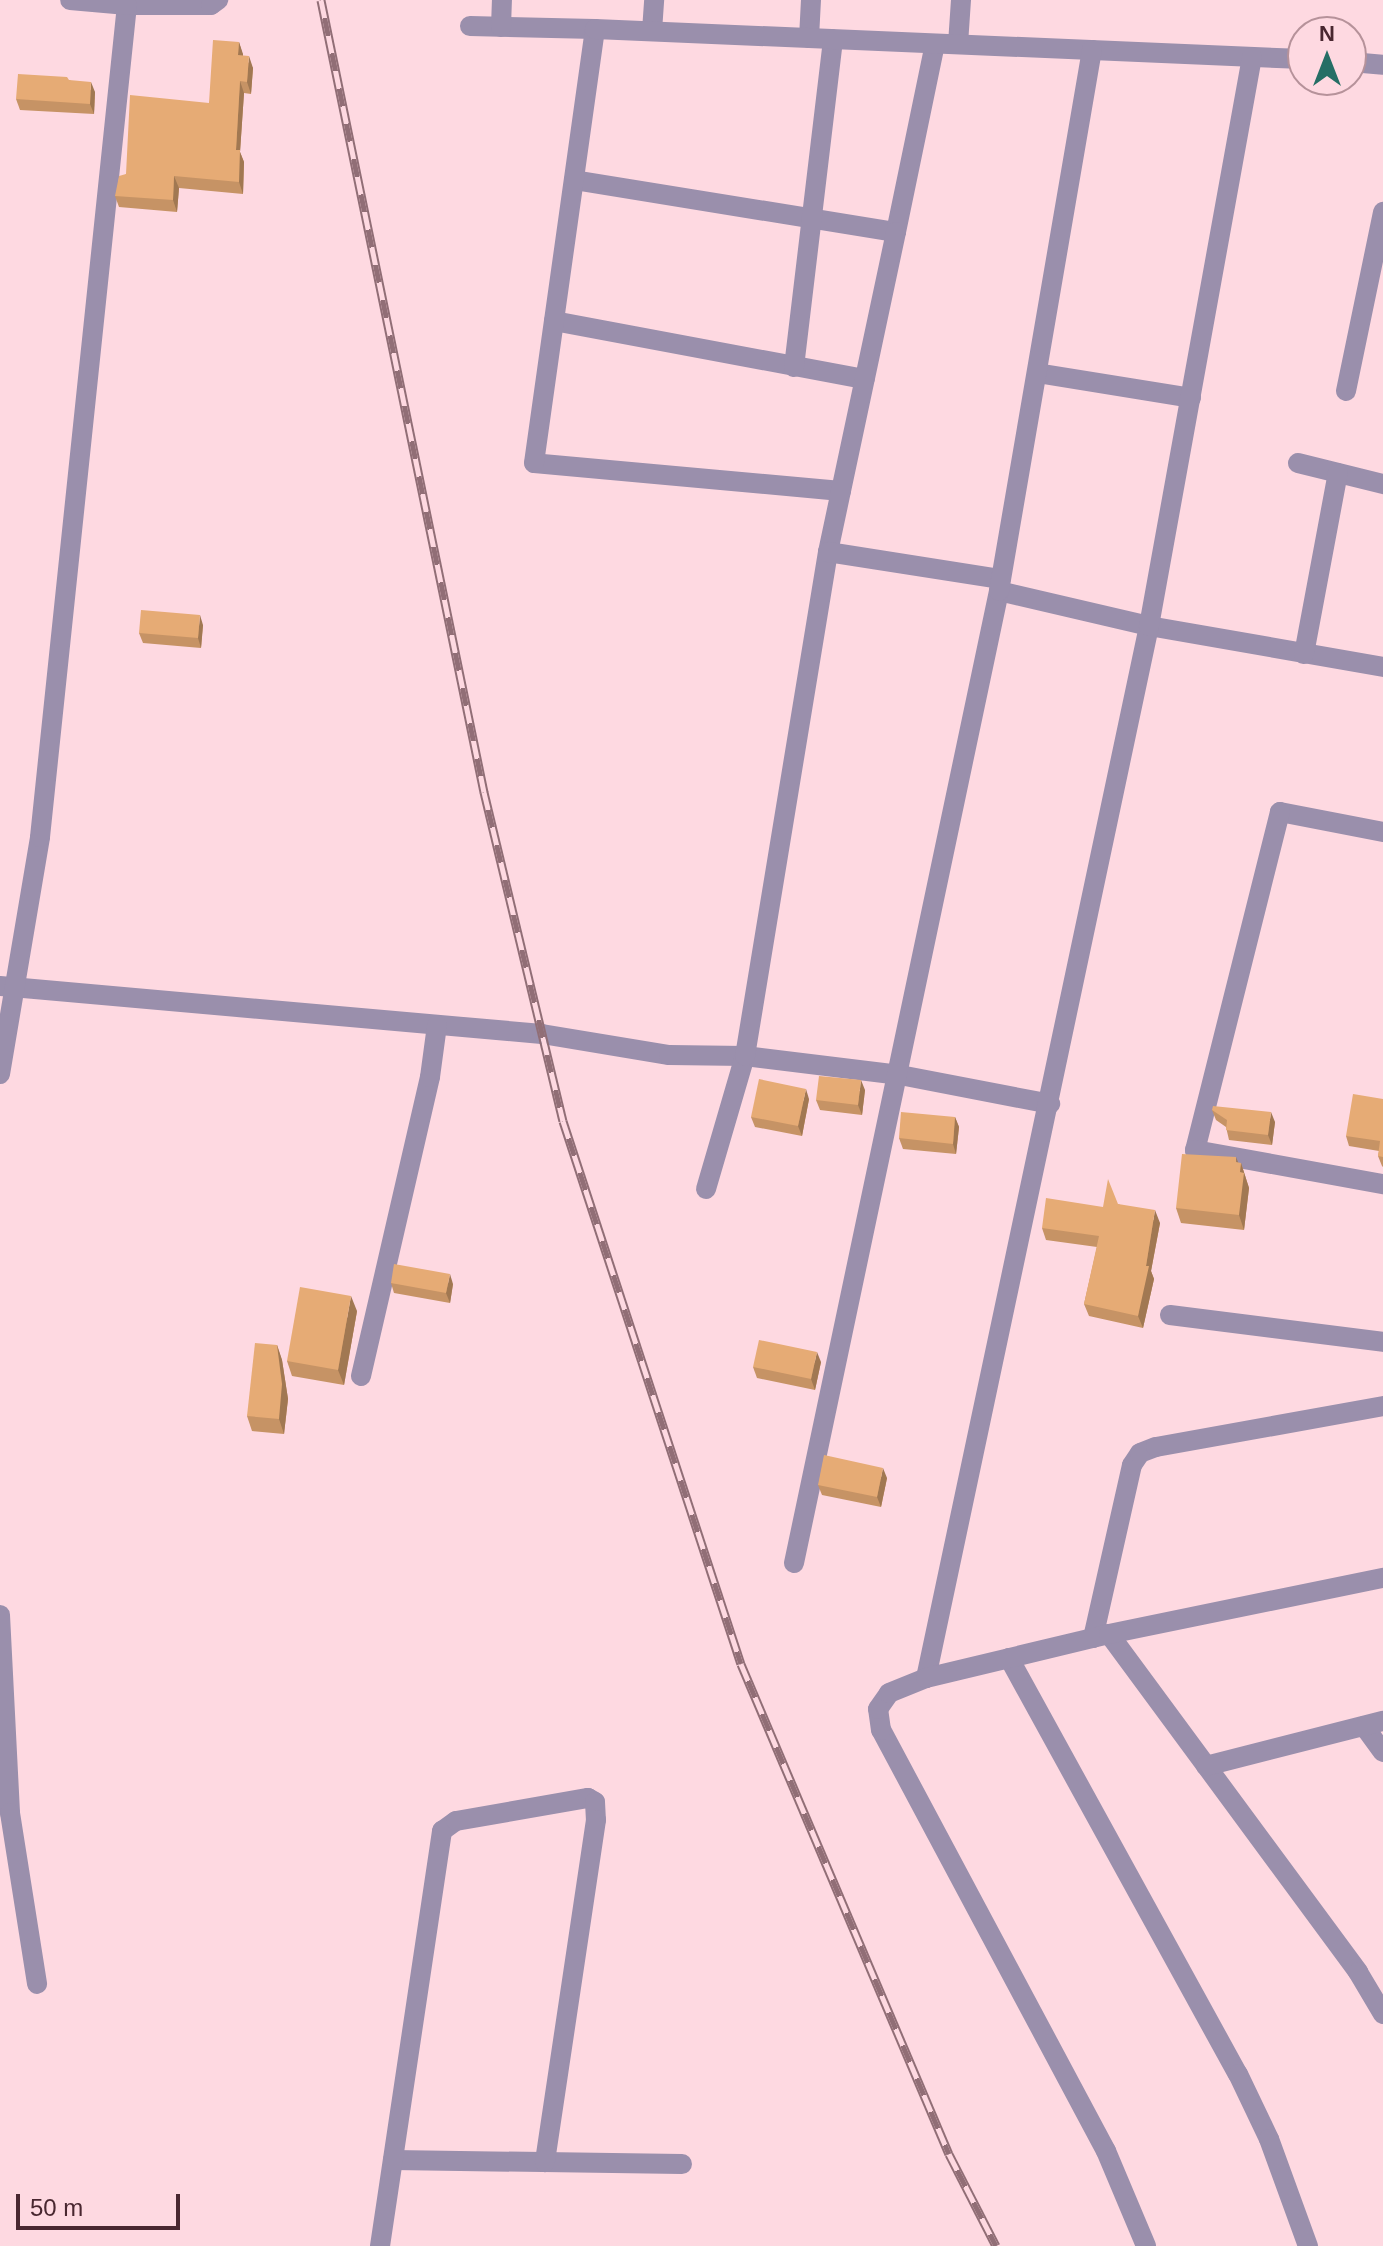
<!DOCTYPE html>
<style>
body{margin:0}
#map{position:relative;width:1383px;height:2246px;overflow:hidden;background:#fed9e1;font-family:Helvetica,sans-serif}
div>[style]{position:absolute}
.minor>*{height:20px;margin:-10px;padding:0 10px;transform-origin:10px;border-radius:10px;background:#9a8fac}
.rail>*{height:9px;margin-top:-4.5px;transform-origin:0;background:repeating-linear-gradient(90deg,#fed9e1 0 18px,#916e76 0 36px);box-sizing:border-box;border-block:2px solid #916e76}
.wall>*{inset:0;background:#c69365}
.shaded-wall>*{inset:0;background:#a17852}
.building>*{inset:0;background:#e6ab75}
span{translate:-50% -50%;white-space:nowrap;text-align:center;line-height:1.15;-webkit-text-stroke:6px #fed9e1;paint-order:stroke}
.north{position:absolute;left:1287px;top:16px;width:80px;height:80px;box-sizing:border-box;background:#fed9e1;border:2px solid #b6929a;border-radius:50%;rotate:0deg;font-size:22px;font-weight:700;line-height:32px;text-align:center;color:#492730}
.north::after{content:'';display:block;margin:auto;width:28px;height:36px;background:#266e65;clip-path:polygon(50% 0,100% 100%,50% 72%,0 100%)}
.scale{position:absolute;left:16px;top:2194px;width:164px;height:36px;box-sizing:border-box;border:4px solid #492730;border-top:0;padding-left:10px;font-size:24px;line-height:28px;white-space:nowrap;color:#492730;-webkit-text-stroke:6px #fed9e1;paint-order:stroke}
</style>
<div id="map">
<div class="minor">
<div style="left:127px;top:5px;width:84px"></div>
<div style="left:211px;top:5px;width:9px;rotate:-36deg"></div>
<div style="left:470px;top:26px;width:125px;rotate:1.4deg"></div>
<div style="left:501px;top:27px;width:27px;rotate:-88deg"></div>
<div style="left:652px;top:31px;width:31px;rotate:-86deg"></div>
<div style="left:809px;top:38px;width:38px;rotate:-87deg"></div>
<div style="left:958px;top:44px;width:44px;rotate:-86.1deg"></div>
<div style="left:1351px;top:62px;width:32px;rotate:5deg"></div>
<div style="left:574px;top:180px;width:326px;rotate:9.2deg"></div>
<div style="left:896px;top:232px;width:192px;rotate:-78.3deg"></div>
<div style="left:554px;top:321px;width:316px;rotate:10.6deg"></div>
<div style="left:794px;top:367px;width:330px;rotate:-83.2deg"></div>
<div style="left:1037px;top:373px;width:156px;rotate:9.2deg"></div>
<div style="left:1346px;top:391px;width:183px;rotate:-78.3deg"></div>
<div style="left:1298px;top:463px;width:88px;rotate:13.9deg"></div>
<div style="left:841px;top:491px;width:308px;rotate:-174.8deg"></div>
<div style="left:534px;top:463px;width:438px;rotate:-82deg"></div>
<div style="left:595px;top:29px;width:709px;rotate:2.43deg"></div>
<div style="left:828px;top:552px;width:327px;rotate:-78deg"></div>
<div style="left:999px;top:591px;width:154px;rotate:13.1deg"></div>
<div style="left:1149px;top:626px;width:238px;rotate:9.9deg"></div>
<div style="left:1304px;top:654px;width:184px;rotate:-79.4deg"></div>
<div style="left:1383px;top:832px;width:105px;rotate:-169deg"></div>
<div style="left:1280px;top:812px;width:349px;rotate:104.1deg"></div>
<div style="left:1195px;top:1150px;width:191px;rotate:10.3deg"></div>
<div style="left:0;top:986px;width:544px;rotate:5.06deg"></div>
<div style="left:542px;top:1034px;width:129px;rotate:9.4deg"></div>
<div style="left:669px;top:1055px;width:76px;rotate:0.8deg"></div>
<div style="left:745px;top:1056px;width:156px;rotate:7deg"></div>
<div style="left:900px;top:1075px;width:153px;rotate:10.9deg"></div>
<div style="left:0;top:1074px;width:240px;rotate:-80.4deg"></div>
<div style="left:40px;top:837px;width:837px;rotate:-84.03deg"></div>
<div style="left:127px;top:5px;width:57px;rotate:-175deg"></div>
<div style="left:706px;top:1189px;width:139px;rotate:-73.7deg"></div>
<div style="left:745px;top:1056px;width:511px;rotate:-80.65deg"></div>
<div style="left:828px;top:552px;width:175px;rotate:8.9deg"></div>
<div style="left:1170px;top:1315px;width:215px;rotate:7.2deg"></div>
<div style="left:361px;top:1376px;width:307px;rotate:-77deg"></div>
<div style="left:430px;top:1077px;width:52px;rotate:-82.3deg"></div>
<div style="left:794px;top:1563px;width:993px;rotate:-78.09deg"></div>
<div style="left:999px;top:591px;width:549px;rotate:-80.25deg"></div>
<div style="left:0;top:1615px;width:198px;rotate:87.1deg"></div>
<div style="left:10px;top:1813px;width:173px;rotate:81deg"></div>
<div style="left:1109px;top:1634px;width:420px;rotate:53.6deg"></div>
<div style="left:1358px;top:1972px;width:49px;rotate:59.2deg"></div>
<div style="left:1093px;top:1638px;width:177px;rotate:-77.3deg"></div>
<div style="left:1132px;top:1465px;width:14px;rotate:-56deg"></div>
<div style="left:1140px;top:1453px;width:17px;rotate:-21deg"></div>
<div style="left:1156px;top:1447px;width:231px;rotate:-10.2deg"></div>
<div style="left:1009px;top:1658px;width:475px;rotate:61.2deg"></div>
<div style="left:1238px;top:2074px;width:72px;rotate:64.5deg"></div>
<div style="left:1269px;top:2139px;width:114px;rotate:70deg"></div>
<div style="left:926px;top:1678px;width:1075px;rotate:-78.03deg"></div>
<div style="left:1149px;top:626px;width:578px;rotate:-79.74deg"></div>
<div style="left:1364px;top:1726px;width:32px;rotate:54deg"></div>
<div style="left:1206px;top:1766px;width:183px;rotate:-14.3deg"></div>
<div style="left:393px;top:2160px;width:289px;rotate:0.8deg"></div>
<div style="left:380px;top:2246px;width:420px;rotate:-81.5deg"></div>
<div style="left:442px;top:1831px;width:17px;rotate:-36deg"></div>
<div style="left:456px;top:1821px;width:134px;rotate:-9.9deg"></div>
<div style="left:588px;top:1798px;width:8px;rotate:30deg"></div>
<div style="left:595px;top:1802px;width:18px;rotate:87deg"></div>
<div style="left:596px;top:1820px;width:346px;rotate:98.5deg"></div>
<div style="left:1146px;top:2246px;width:103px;rotate:-112.8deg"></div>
<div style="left:1106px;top:2151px;width:477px;rotate:-118.1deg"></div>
<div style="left:881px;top:1730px;width:21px;rotate:-98deg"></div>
<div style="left:878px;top:1709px;width:19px;rotate:-55deg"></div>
<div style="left:889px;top:1693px;width:40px;rotate:-22deg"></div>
<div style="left:926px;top:1678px;width:188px;rotate:-13.5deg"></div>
<div style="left:1109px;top:1634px;width:280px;rotate:-11.6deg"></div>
</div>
<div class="rail">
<div style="left:321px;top:0;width:809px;rotate:78.37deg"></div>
<div style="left:484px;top:792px;width:338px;rotate:76.5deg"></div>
<div style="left:563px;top:1121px;width:571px;rotate:71.85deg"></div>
<div style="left:741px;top:1664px;width:532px;rotate:67deg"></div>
<div style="left:949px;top:2154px;width:103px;rotate:62.9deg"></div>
</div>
<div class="wall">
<div style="clip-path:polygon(239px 42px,243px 56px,253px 68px,251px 94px,244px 93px,240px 152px,244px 162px,243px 194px,179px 188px,177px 212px,119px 207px,115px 196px,126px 174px,209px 103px)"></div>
<div style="clip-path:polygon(69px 80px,95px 92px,94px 114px,20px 110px,16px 99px)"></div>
<div style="clip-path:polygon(203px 625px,201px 648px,143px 643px,139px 633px)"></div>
<div style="clip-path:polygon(865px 1090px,862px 1115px,820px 1110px,816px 1100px)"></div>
<div style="clip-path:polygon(809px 1099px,802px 1136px,755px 1127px,751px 1117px)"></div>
<div style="clip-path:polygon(1383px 1099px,1383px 1167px,1382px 1166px,1378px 1156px,1379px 1151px,1349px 1146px,1346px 1136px)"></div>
<div style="clip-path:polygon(1212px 1110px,1275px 1122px,1272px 1145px,1229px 1140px,1226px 1127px,1216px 1120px)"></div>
<div style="clip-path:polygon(955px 1117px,959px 1127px,956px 1154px,903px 1149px,899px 1138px)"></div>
<div style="clip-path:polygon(1239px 1163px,1241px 1163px,1249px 1188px,1244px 1230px,1181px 1223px,1176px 1208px)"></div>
<div style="clip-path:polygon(1118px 1204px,1160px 1223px,1151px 1271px,1154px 1279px,1143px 1328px,1089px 1316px,1084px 1304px,1097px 1247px,1046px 1240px,1042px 1228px,1103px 1207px)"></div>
<div style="clip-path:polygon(391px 1283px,453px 1284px,450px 1303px,394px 1293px)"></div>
<div style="clip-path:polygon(357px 1311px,344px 1385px,292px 1376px,287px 1361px)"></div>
<div style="clip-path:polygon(277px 1345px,282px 1360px,288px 1399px,284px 1434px,252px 1431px,247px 1416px)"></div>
<div style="clip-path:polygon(821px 1362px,815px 1390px,757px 1378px,753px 1367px)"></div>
<div style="clip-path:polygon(887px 1478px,881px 1507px,822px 1495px,818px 1485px)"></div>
</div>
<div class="shaded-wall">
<div style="clip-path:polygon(239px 42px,243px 54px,243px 67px,238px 55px)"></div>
<div style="clip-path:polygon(249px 56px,253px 68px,251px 94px,247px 82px)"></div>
<div style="clip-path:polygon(240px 81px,244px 93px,240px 152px,244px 162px,243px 194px,239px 182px,236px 150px)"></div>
<div style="clip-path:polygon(91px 82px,95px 92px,94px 114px,90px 104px)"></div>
<div style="clip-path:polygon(174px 176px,179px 188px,177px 212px,173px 200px)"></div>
<div style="clip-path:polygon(200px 615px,203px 625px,201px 648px,198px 638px)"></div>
<div style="clip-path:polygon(861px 1080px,865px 1090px,862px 1115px,858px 1105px)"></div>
<div style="clip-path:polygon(806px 1089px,809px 1099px,802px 1136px,798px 1126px)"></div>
<div style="clip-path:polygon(1271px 1112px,1275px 1122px,1272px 1145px,1268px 1135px)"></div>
<div style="clip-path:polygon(955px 1117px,959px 1127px,956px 1154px,953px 1144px)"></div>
<div style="clip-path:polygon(1236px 1157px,1240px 1167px,1241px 1163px,1249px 1188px,1244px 1230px,1239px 1215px)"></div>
<div style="clip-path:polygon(1155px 1210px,1160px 1223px,1151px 1271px,1154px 1279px,1143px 1328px,1138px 1316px)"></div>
<div style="clip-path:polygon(450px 1274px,453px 1284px,450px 1303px,446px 1293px)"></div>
<div style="clip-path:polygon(351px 1296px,357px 1311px,344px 1385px,338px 1370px)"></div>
<div style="clip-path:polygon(277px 1345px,282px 1360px,288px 1399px,284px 1434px,279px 1419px)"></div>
<div style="clip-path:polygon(817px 1352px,821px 1362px,815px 1390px,811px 1379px)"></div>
<div style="clip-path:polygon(883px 1468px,887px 1478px,881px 1507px,877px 1497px)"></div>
</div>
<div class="building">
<div style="clip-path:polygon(213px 40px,239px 42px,238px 55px,249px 56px,247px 82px,240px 81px,236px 150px,240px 150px,239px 182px,174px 176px,173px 200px,115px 196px,119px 176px,126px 174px,130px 95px,209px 103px)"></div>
<div style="clip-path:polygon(18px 74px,67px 77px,69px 80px,91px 82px,90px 104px,16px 99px)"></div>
<div style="clip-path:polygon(141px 610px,200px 615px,198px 638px,139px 633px)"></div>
<div style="clip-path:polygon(819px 1076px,861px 1080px,858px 1105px,816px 1100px)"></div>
<div style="clip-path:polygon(759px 1079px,806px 1089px,798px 1126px,751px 1117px)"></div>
<div style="clip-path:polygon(1353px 1094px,1383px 1099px,1383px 1157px,1378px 1156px,1380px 1141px,1346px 1136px)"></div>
<div style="clip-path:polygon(1213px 1106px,1271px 1112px,1268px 1135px,1226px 1130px,1227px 1120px,1212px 1110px)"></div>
<div style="clip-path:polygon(901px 1112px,955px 1117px,953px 1144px,899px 1138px)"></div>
<div style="clip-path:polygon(1182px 1154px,1236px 1157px,1236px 1162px,1241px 1163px,1240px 1172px,1244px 1173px,1239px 1215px,1176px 1208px)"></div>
<div style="clip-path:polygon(1108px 1179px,1118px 1204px,1155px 1210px,1146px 1266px,1149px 1266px,1138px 1316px,1084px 1304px,1099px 1236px,1042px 1228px,1046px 1198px,1103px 1207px)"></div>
<div style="clip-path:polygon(394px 1264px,450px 1274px,446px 1293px,391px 1283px)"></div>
<div style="clip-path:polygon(300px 1287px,351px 1296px,338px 1370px,287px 1361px)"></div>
<div style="clip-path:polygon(759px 1340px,817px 1352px,811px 1379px,753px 1367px)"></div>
<div style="clip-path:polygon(255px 1343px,277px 1345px,282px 1384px,279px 1419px,247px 1416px)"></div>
<div style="clip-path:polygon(824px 1455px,883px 1468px,877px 1497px,818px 1485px)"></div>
</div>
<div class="north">N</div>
<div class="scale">50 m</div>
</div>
